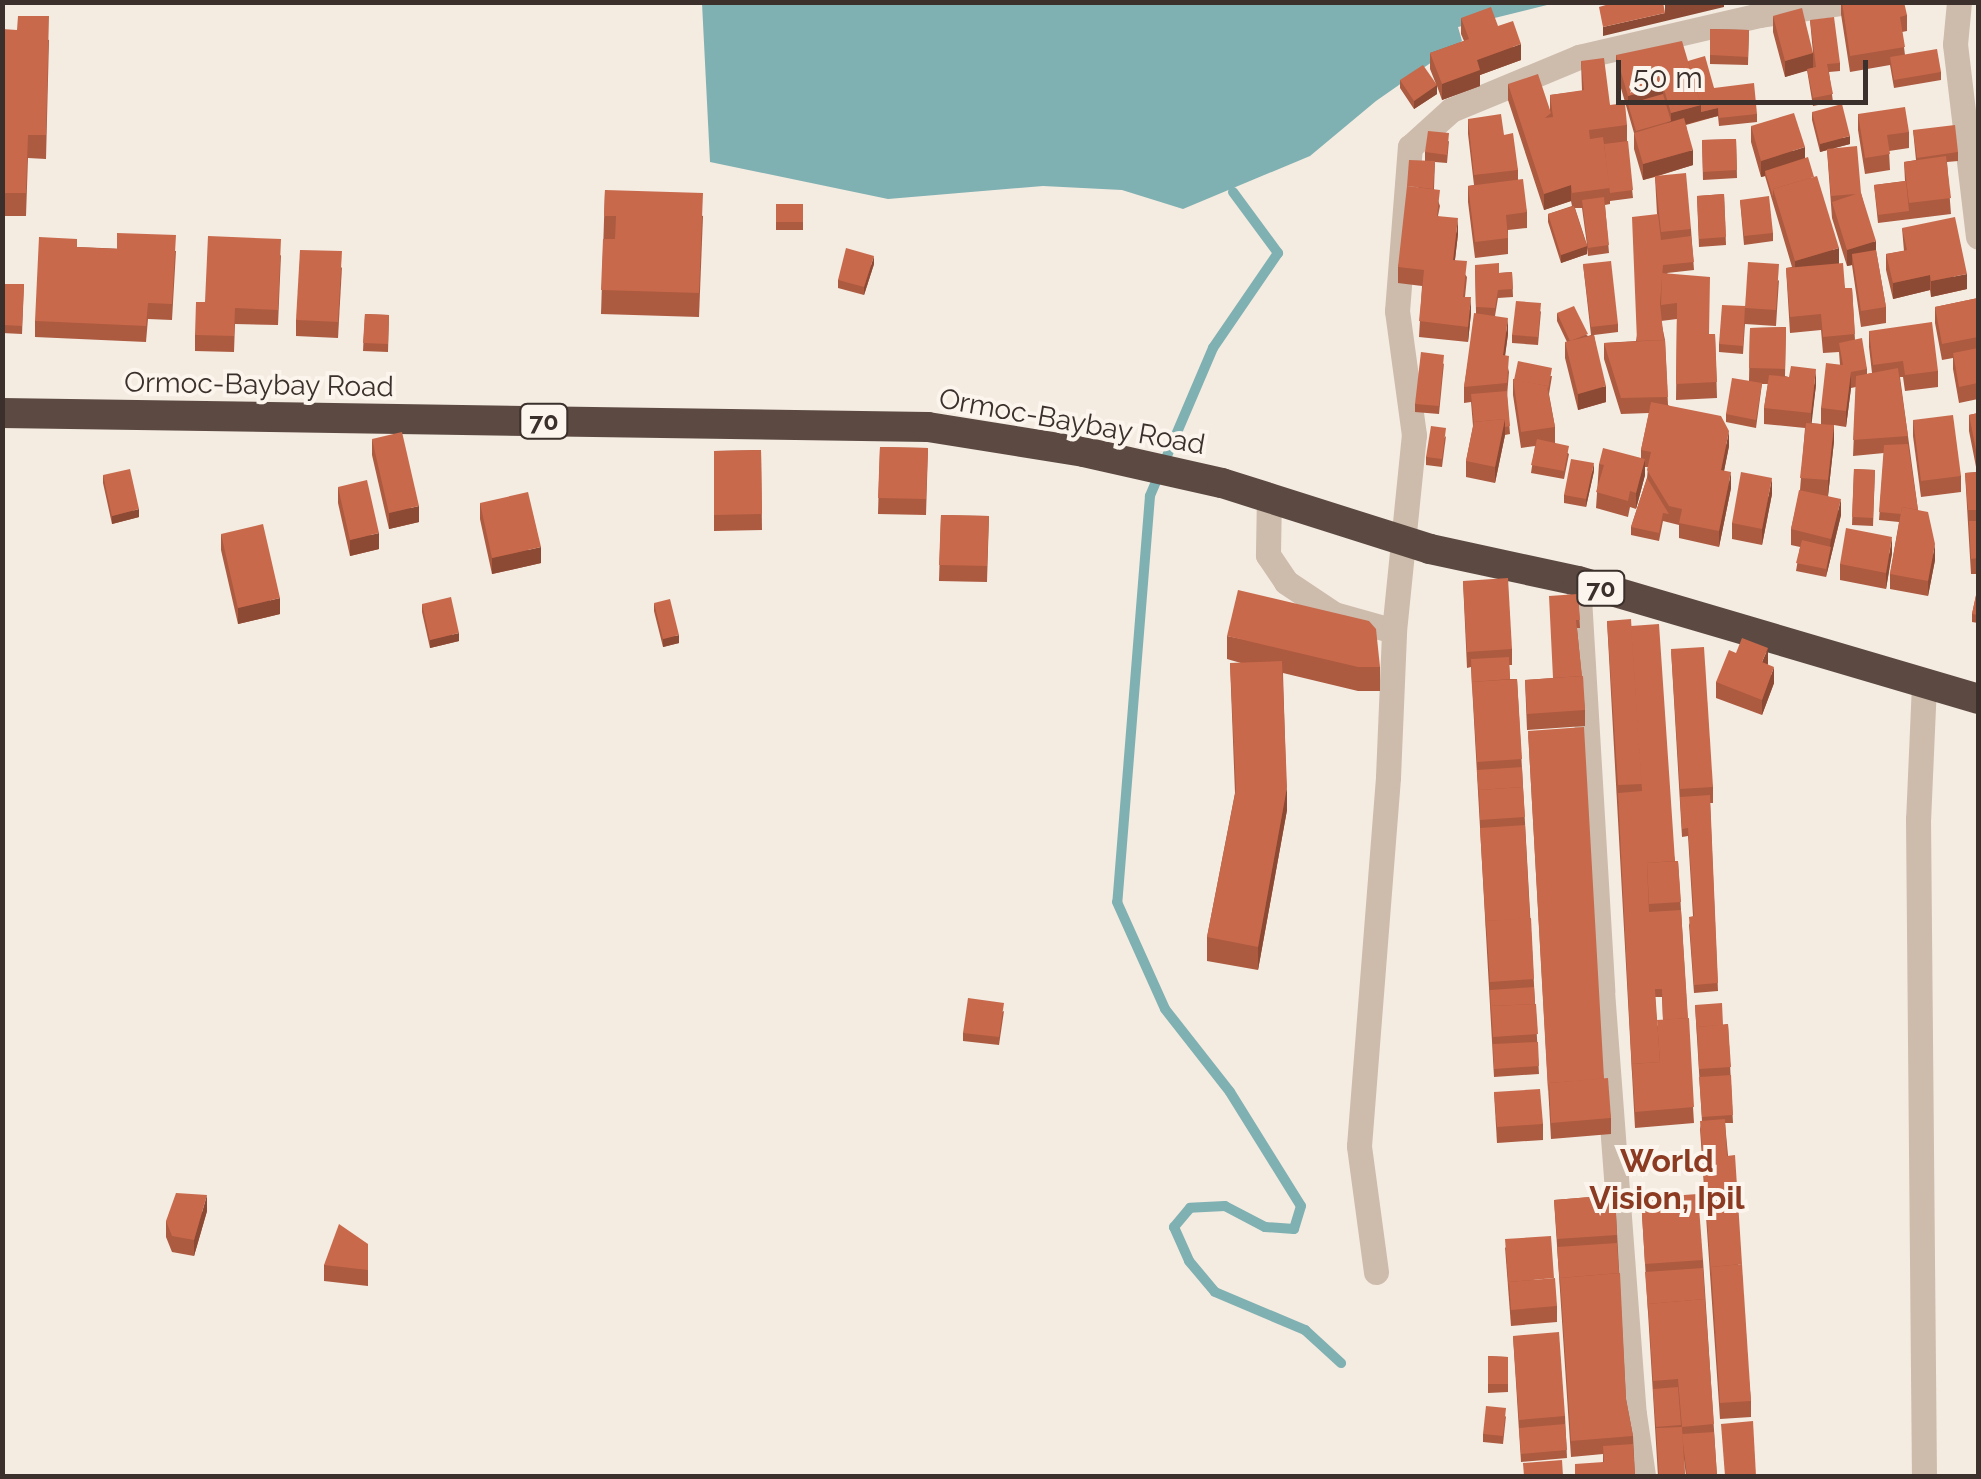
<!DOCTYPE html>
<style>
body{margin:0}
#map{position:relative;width:1981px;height:1479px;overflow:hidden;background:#f4ebe1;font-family:Raleway,sans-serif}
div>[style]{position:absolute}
.water>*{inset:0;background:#7fb0b2}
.stream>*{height:10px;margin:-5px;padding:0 5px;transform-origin:5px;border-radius:5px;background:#7fb0b2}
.minor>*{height:25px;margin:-12.5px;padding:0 12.5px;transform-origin:12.5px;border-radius:12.5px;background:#cdbbac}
.highway>*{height:30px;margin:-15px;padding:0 15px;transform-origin:15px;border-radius:15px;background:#5c4a42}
.wall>*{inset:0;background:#ac5a40}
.shaded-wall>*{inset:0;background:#8c4a34}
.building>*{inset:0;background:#c8694b}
span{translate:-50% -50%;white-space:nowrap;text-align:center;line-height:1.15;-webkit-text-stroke:8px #fbf5ee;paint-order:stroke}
.shield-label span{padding:2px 8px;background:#fbf5ee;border:2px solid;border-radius:8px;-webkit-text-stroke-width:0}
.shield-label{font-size:25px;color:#3b302b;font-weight:700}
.street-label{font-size:28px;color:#3b302b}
.quarter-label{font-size:32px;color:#8c3b22;font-weight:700}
.frame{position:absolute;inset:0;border:5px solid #3b302b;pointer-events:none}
.scale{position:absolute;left:1616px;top:60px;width:252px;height:45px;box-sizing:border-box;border:5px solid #3b302b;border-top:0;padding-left:12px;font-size:30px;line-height:35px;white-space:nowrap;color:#3b302b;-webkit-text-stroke:8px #fbf5ee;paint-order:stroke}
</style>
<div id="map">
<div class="water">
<div style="clip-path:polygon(702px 3px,1555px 3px,1458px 27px,1462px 41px,1376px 101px,1310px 156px,1183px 209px,1122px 190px,1043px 186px,888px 199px,710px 162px)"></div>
</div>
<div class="stream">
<div style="left:1233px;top:192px;width:76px;rotate:53.6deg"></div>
<div style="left:1278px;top:253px;width:115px;rotate:124.4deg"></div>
<div style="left:1213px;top:348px;width:161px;rotate:113.1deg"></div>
<div style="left:1150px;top:496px;width:407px;rotate:94.6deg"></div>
<div style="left:1117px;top:902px;width:117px;rotate:65.8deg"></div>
<div style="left:1165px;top:1009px;width:105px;rotate:51.9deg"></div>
<div style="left:1230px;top:1092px;width:134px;rotate:58.1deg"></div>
<div style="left:1301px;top:1206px;width:24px;rotate:107deg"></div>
<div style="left:1294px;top:1229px;width:29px;rotate:-176deg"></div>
<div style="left:1265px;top:1227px;width:45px;rotate:-152.3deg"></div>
<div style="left:1225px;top:1206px;width:35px;rotate:177deg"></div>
<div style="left:1190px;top:1208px;width:25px;rotate:130deg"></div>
<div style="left:1174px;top:1227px;width:37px;rotate:66deg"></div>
<div style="left:1189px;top:1261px;width:40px;rotate:50deg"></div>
<div style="left:1215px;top:1292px;width:98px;rotate:22.9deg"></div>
<div style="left:1305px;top:1330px;width:49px;rotate:42.5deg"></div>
</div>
<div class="minor">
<div style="left:1959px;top:2px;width:42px;rotate:95.4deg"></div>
<div style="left:1955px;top:44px;width:194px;rotate:83.2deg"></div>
<div style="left:1269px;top:495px;width:60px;rotate:91deg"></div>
<div style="left:1268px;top:555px;width:32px;rotate:56deg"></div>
<div style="left:1286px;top:582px;width:58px;rotate:33.7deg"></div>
<div style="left:1334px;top:614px;width:62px;rotate:15.8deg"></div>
<div style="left:1394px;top:631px;width:197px;rotate:-84.2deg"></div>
<div style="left:1414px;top:435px;width:125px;rotate:-97.8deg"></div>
<div style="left:1397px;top:311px;width:165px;rotate:-85.5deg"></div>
<div style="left:1410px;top:147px;width:55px;rotate:-42.1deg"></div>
<div style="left:1451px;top:110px;width:139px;rotate:-22.5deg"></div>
<div style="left:1579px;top:57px;width:186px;rotate:-13.1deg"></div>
<div style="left:1760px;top:15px;width:89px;rotate:-8.4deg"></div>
<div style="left:1578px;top:581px;width:411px;rotate:86.6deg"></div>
<div style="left:1602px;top:991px;width:424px;rotate:85.7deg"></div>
<div style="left:1634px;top:1414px;width:63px;rotate:81.7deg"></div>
<div style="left:1924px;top:684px;width:135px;rotate:92.5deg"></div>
<div style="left:1918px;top:819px;width:657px;rotate:89.48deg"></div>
<div style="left:1376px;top:1272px;width:127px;rotate:-97.7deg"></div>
<div style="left:1359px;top:1146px;width:370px;rotate:-85.5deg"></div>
<div style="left:1388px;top:777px;width:146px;rotate:-87.6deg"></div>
</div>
<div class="highway">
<div style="left:2px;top:413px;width:926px;rotate:0.87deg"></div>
<div style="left:928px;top:427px;width:158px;rotate:9.1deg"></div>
<div style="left:1084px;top:452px;width:141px;rotate:12.7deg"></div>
<div style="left:1222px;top:483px;width:218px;rotate:17.6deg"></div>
<div style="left:1430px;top:549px;width:151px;rotate:12.2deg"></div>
<div style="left:1578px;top:581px;width:417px;rotate:16.4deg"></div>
</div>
<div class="wall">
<div style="clip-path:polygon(1841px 2px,1907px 15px,1907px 31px,1902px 32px,1905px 55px,1941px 72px,1941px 80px,1894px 88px,1890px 65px,1850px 72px,1841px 14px)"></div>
<div style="clip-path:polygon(1773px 16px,1813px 53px,1810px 20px,1840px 63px,1840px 71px,1829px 72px,1833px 102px,1813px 106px,1807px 70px,1785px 77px,1773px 32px)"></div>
<div style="clip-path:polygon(1461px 18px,1498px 26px,1521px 60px,1480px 75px,1480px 86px,1442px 100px,1437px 86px,1437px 94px,1414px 109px,1400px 88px,1400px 80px,1436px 84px,1430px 69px,1430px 53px,1464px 41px,1461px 34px)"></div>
<div style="clip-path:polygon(2px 29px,49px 40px,46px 159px,28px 158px,26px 216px,2px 216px)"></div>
<div style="clip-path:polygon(1710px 29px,1749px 30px,1748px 65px,1710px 64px)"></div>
<div style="clip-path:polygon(1616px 55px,1688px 61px,1714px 88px,1757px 114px,1757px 122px,1719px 126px,1718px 116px,1686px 125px,1693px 165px,1658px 176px,1691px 229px,1694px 270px,1667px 273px,1709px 334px,1715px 334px,1717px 398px,1676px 400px,1677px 319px,1661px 321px,1665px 340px,1668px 405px,1729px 446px,1724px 471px,1731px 488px,1719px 547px,1679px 538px,1679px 525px,1663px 521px,1659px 541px,1631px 535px,1631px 527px,1647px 478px,1648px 467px,1645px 467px,1645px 475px,1636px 509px,1630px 507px,1628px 517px,1596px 508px,1599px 464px,1641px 458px,1641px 450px,1649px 413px,1621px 414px,1604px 359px,1604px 343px,1636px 341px,1657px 214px,1655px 177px,1643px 180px,1634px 149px,1634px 133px,1616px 71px)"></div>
<div style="clip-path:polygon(evenodd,1581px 61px,1610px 105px,1627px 125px,1627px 141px,1633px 198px,1610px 201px,1610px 204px,1605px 205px,1609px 253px,1588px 256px,1587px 248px,1587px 254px,1561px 263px,1548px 222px,1548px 214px,1572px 206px,1571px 201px,1544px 210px,1508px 100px,1508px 84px,1550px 112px,1550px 95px,1582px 91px,1581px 61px,1575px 208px,1582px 208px,1587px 245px,1575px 208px)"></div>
<div style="clip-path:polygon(1812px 112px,1850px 144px,1834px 148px,1861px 193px,1876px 250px,1886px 307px,1886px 323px,1861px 327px,1852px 265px,1847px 266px,1832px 218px,1827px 150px,1820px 152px,1812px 120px)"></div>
<div style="clip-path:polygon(1858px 114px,1909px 132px,1909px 148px,1889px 151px,1890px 170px,1865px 174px,1858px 130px)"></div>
<div style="clip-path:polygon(1468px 119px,1504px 135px,1518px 170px,1518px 179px,1527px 212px,1527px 228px,1508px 230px,1508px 254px,1475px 258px,1468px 202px,1468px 186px,1474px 185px,1468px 134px)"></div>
<div style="clip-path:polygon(1751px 126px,1805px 158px,1845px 288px,1852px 288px,1855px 340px,1867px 369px,1867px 374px,1872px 373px,1869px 347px,1869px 331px,1938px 371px,1938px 387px,1905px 391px,1903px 377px,1900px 377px,1918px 510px,1935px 560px,1928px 596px,1890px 589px,1890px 574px,1899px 522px,1879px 520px,1884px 453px,1853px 456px,1856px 387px,1851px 388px,1846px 427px,1834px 425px,1834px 441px,1828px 496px,1841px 515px,1826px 577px,1796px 571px,1800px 547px,1791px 545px,1791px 529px,1800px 490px,1805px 428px,1764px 424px,1764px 408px,1768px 384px,1762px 384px,1756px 428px,1726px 422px,1726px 414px,1749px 381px,1750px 328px,1786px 327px,1785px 376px,1816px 385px,1811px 423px,1821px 424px,1821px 408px,1840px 365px,1839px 352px,1823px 353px,1821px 330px,1790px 333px,1786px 268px,1792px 267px,1765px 176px,1761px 177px,1751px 142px)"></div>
<div style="clip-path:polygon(1913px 130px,1958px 152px,1958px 161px,1947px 162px,1951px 214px,1878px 223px,1874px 185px,1905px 181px,1904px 162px,1916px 160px)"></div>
<div style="clip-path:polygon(1736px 139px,1737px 178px,1703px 180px,1702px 140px)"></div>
<div style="clip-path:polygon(1449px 141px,1447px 163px,1435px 162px,1434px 189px,1440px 206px,1438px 216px,1458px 234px,1455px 260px,1467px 277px,1465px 297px,1471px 313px,1468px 342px,1419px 337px,1422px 286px,1398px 283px,1398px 267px,1425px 161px,1425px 152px)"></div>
<div style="clip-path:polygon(605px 190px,703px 216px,699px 317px,601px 314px)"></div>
<div style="clip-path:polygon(1724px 194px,1726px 245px,1699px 247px,1697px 196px)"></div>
<div style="clip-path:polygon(1740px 200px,1773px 233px,1773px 241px,1744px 245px)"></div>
<div style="clip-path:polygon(776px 204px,803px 204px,803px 230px,776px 230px)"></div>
<div style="clip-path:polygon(1902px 228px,1967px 289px,1931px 297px,1930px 290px,1893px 299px,1886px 270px,1886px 254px,1904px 251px)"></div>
<div style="clip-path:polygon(77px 247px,176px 251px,172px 320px,148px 319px,146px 342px,35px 337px,35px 321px)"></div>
<div style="clip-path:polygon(281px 255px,278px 325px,235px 324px,234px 352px,195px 351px,195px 335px,205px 302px)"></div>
<div style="clip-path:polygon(874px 264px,864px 295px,838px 288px,838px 280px)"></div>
<div style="clip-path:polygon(1583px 264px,1618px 324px,1618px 332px,1594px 335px,1606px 402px,1578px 410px,1565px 358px,1565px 342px,1567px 342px,1557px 321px,1557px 313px,1588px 336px,1591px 335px)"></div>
<div style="clip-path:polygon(1475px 265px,1499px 273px,1512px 272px,1513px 297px,1498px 298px,1495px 316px,1508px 334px,1505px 355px,1509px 372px,1507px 396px,1510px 434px,1505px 435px,1495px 483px,1466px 477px,1466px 461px,1473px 426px,1471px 402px,1464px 403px,1464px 387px,1476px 313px)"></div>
<div style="clip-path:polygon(342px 267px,338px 338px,296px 336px,296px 320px)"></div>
<div style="clip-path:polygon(1779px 280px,1776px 326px,1745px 324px,1743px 354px,1719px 352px,1719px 344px,1745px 306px)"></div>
<div style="clip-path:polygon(2px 284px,24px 284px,22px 334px,2px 333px)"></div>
<div style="clip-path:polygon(1978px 298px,1978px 399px,1959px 403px,1953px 369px,1953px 358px,1942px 360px,1935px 323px,1935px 307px)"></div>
<div style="clip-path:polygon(1541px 311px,1538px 345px,1512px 343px,1512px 335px)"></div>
<div style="clip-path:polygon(365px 314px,389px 315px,388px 352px,363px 351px)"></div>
<div style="clip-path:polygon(1444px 363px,1439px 414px,1415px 412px,1415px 404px)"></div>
<div style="clip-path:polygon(1552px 376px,1549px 394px,1555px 427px,1555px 443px,1569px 454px,1564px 479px,1531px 473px,1535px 446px,1521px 448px,1513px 395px,1513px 379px)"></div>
<div style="clip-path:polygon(1978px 413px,1978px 574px,1971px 574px,1965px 473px,1977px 472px,1969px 431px,1969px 415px)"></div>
<div style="clip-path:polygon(1913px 420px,1961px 476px,1961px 492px,1921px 497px,1913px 436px)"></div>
<div style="clip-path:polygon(1446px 436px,1442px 467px,1426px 465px,1426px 457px)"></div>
<div style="clip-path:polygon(372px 439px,419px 522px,389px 529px,372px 455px)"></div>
<div style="clip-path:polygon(880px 447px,928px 448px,926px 515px,878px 514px)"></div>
<div style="clip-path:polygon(761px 450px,762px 530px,714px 531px,714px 451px)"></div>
<div style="clip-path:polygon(1854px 469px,1875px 470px,1873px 526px,1852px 525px)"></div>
<div style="clip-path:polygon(1594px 471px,1586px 507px,1564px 503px,1564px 495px)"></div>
<div style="clip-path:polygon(103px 475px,139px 517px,112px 524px,103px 483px)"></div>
<div style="clip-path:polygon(338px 487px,379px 549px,350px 556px,338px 503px)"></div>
<div style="clip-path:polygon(1772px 494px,1762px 545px,1732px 539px,1732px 523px)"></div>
<div style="clip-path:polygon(480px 503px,541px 563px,492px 574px,480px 519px)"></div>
<div style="clip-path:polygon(941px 515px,989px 516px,987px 582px,939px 581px)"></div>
<div style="clip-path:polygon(221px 534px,280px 614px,238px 624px,221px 550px)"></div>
<div style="clip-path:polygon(1892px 553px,1886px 589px,1840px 580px,1840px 564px)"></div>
<div style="clip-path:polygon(1463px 581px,1512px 649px,1512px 665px,1509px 665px,1510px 679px,1517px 679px,1539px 1074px,1494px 1077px,1471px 667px,1467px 668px)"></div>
<div style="clip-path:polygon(1978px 586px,1978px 623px,1972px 622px,1972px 614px)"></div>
<div style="clip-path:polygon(1578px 594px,1580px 628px,1577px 628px,1585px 710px,1585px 726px,1527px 730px,1525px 680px,1553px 678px)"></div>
<div style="clip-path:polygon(654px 603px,679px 643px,663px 647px,654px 611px)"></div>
<div style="clip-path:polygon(422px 604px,459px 641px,430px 648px,422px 612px)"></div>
<div style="clip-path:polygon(evenodd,1607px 621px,1631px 626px,1675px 861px,1678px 861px,1694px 1123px,1635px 1128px,1607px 621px,1655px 997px,1662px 997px,1663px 1020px,1657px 1026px,1655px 997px)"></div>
<div style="clip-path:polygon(1227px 636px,1380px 667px,1380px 691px,1358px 691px,1283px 673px,1287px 810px,1258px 970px,1207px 961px,1207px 937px,1235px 793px,1230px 663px,1241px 663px,1227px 659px)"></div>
<div style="clip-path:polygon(1671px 649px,1713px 787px,1713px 803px,1710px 803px,1718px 991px,1694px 993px,1689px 925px,1693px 916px,1688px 836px,1682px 837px)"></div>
<div style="clip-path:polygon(1767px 664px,1774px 683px,1762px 715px,1716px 698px,1716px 682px)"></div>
<div style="clip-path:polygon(1528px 731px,1604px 1079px,1611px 1118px,1611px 1134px,1551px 1139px)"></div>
<div style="clip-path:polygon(1695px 1005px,1723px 1025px,1728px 1024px,1733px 1123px,1725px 1123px,1751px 1401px,1751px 1417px,1720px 1419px,1700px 1129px,1702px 1121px)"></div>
<div style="clip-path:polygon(1004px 1011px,999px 1045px,963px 1041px,963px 1033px)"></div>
<div style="clip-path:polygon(1494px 1092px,1543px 1124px,1543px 1140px,1497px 1143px)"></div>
<div style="clip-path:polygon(1615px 1195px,1626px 1399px,1633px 1436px,1635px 1476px,1575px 1476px,1603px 1462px,1603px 1454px,1571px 1457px,1554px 1200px)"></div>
<div style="clip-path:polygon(1641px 1198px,1703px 1260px,1717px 1476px,1686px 1476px,1684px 1459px,1685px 1476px,1658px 1476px)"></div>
<div style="clip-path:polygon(207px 1211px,194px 1256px,172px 1252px,166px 1237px,166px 1221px)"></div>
<div style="clip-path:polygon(368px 1244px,368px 1286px,324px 1281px,324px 1265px)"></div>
<div style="clip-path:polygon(1505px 1247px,1557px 1306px,1557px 1322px,1511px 1326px)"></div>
<div style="clip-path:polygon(1513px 1336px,1565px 1416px,1567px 1458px,1521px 1462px)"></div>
<div style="clip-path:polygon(1488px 1356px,1508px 1357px,1508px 1392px,1488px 1393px)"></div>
<div style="clip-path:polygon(1506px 1416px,1503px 1444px,1483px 1442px,1483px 1434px)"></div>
</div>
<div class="shaded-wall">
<div style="clip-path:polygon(1675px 2px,1724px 2px,1724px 7px,1603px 36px,1603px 27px,1665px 13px,1665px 5px)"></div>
<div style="clip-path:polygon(1521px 44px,1521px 60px,1480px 75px,1480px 86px,1442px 100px,1442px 84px,1477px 60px)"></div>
<div style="clip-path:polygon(1813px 53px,1813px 69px,1785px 77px,1785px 61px)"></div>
<div style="clip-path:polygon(1437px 85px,1437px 94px,1414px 109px,1414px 101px)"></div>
<div style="clip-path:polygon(1663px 86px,1663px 102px,1628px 104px,1628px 112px,1628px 96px)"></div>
<div style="clip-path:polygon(1701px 105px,1701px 120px,1636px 139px,1671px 121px,1671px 113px)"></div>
<div style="clip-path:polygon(1718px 108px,1718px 116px,1701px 120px,1701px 112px)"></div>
<div style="clip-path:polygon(1850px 136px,1850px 144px,1820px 152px,1820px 144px)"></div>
<div style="clip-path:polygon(1805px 147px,1805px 163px,1765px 171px,1765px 176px,1761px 177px,1761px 161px)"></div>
<div style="clip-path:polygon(1693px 150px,1693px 165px,1643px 180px,1643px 164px)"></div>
<div style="clip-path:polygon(1571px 185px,1571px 201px,1544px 210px,1544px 194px)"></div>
<div style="clip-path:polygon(1458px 218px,1458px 234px,1453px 276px,1453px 260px)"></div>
<div style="clip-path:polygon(1876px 241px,1876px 257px,1852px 254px,1852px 265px,1847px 266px,1847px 250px)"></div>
<div style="clip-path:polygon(1587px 246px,1587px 254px,1561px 263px,1561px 255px)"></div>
<div style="clip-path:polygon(1839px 248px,1839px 264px,1795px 277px,1795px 261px)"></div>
<div style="clip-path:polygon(874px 256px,874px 264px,864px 295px,864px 287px)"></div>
<div style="clip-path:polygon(1967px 274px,1967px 289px,1931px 297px,1931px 281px)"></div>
<div style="clip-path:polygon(1930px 275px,1930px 290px,1893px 299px,1893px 283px)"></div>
<div style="clip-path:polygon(1471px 297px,1471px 313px,1468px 342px,1468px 327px)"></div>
<div style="clip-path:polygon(1508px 318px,1508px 334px,1503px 371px,1503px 355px)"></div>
<div style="clip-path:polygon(1816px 369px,1816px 385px,1811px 429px,1811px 413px)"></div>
<div style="clip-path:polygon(1851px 372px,1851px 388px,1846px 427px,1846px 411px)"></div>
<div style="clip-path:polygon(1606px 386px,1606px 402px,1578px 410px,1578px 394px)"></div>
<div style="clip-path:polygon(1505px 419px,1505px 435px,1495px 483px,1495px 467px)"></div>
<div style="clip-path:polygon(1834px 425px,1834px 441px,1828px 496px,1828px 480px)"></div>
<div style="clip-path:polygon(1729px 431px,1729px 446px,1721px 486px,1721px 470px)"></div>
<div style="clip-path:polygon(1645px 459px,1645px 475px,1636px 509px,1636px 493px)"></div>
<div style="clip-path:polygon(1594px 463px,1594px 471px,1586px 507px,1586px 499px)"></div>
<div style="clip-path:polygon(1731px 472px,1731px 488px,1719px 547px,1719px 531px)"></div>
<div style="clip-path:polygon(1772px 478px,1772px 494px,1762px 545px,1762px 529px)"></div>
<div style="clip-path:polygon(1841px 499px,1841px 515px,1826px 577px,1831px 539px)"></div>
<div style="clip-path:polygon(419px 506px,419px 522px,389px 529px,389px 513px)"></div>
<div style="clip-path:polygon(139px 509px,139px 517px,112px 524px,112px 516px)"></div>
<div style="clip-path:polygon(379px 533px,379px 549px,350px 556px,350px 540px)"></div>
<div style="clip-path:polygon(1892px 537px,1892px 553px,1886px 589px,1886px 573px)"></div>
<div style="clip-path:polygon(1935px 544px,1935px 560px,1928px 596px,1928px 581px)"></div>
<div style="clip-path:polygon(541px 547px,541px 563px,492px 574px,492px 558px)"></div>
<div style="clip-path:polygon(280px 598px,280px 614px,238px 624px,238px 608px)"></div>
<div style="clip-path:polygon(459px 633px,459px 641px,430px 648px,430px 640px)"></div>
<div style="clip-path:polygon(679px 635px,679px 643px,663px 647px,663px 639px)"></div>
<div style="clip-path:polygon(1768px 648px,1768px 664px,1762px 678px,1762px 662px)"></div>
<div style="clip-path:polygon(1774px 667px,1774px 683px,1762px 715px,1762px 700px)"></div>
<div style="clip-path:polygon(1287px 787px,1287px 810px,1258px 970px,1258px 947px)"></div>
<div style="clip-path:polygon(207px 1195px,207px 1211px,194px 1256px,194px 1240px)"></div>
</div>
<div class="building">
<div style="clip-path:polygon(1616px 2px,1663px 2px,1665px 13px,1603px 27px,1599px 7px)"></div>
<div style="clip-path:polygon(1842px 2px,1904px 2px,1907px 15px,1900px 17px,1905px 47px,1850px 56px)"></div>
<div style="clip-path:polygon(1491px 7px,1498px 26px,1513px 21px,1521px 44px,1477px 60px,1480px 70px,1442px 84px,1430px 53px,1469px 39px,1461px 18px)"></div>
<div style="clip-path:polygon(1802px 8px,1813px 53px,1785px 61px,1773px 16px)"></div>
<div style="clip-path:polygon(18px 16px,49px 16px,46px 135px,28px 135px,26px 193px,2px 193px,2px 29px,17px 30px)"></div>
<div style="clip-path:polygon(1834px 17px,1840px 63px,1827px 64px,1833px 94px,1813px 98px,1807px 69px,1816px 67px,1810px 20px)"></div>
<div style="clip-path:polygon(1710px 29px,1749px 30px,1748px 57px,1710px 55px)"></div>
<div style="clip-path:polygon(1682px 41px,1701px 105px,1671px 113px,1663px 86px,1628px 96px,1616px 55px)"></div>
<div style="clip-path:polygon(1937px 49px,1941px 72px,1894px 80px,1890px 57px)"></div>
<div style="clip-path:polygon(1705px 56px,1714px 88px,1754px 83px,1757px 114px,1719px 118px,1718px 108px,1701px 112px,1701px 105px,1688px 61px)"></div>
<div style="clip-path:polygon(1604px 58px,1610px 105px,1625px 103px,1627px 125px,1589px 130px,1590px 139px,1603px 137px,1610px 188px,1572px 193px,1571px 185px,1544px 194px,1508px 84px,1538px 74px,1551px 113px,1545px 118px,1553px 117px,1550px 95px,1584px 90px,1581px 61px)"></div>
<div style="clip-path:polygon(1423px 65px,1437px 85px,1414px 101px,1400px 80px)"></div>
<div style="clip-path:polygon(1663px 94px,1671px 121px,1636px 131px,1628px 104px)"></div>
<div style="clip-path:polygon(1842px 104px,1850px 136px,1820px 144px,1812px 112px)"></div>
<div style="clip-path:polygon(1905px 107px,1909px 132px,1887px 135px,1890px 154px,1865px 158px,1858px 114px)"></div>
<div style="clip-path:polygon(1794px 113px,1805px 147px,1761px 161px,1751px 126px)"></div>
<div style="clip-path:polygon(1501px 114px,1504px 135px,1513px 133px,1518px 170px,1474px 175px,1468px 119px)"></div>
<div style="clip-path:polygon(1684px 118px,1693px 150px,1643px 164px,1634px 133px)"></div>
<div style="clip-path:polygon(1955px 125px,1958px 152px,1917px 158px,1913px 130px)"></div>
<div style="clip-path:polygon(1428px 131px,1449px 133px,1447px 155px,1425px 152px)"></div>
<div style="clip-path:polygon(1736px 139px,1737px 170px,1703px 172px,1702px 140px)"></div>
<div style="clip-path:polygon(1628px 141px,1633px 190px,1610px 193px,1604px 144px)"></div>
<div style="clip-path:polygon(1857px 146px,1861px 193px,1876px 241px,1847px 250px,1832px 202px,1856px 194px,1831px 196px,1827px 149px)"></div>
<div style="clip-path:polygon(1946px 156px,1951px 198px,1909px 203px,1904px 162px)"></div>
<div style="clip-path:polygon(1808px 157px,1814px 177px,1773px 189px,1773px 197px,1765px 171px)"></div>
<div style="clip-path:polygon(1409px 160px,1435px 161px,1433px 189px,1407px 186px)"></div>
<div style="clip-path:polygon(1686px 173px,1691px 229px,1661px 232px,1655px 176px)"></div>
<div style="clip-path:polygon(1817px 176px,1839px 248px,1795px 261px,1773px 189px)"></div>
<div style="clip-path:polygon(1523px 179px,1527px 212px,1506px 215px,1508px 238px,1475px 242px,1468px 186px)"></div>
<div style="clip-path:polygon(1906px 181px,1909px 211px,1878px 215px,1874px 185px)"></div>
<div style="clip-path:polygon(1407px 186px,1440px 190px,1437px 216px,1458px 218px,1453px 260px,1467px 261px,1463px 297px,1471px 297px,1468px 327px,1419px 321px,1424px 270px,1398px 267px)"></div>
<div style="clip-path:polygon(605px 190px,703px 193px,699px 293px,601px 290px,603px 239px,615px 239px,616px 216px,604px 216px)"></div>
<div style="clip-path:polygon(1724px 194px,1726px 237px,1699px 239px,1697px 196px)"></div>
<div style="clip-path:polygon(1769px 196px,1773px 233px,1744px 236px,1740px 200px)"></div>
<div style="clip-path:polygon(1604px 197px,1609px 245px,1588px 248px,1582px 200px)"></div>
<div style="clip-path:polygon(776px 204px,803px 204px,803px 222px,776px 222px)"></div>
<div style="clip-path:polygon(1574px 206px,1587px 246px,1561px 255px,1548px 214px)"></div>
<div style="clip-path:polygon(1658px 214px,1661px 240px,1691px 236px,1694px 262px,1663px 265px,1660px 304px,1664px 340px,1637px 341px,1632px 217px)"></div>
<div style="clip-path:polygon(1955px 217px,1967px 274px,1931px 281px,1930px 275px,1893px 283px,1886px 254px,1907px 250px,1902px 228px)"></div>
<div style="clip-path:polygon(117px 233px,176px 235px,172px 304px,148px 303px,146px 326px,35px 321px,39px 237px,77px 239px,77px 247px,117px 249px)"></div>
<div style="clip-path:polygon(208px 236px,281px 239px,278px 310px,235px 308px,234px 336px,195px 335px,196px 302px,205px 302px)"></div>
<div style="clip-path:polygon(846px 248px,874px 256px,864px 287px,838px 280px)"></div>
<div style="clip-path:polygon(300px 250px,342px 251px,338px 322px,296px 320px)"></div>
<div style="clip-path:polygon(1876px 250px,1886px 307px,1861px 311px,1852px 254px)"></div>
<div style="clip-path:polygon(1611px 261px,1618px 324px,1591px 327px,1583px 264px)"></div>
<div style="clip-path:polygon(1748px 262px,1779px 264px,1776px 310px,1745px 308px)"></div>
<div style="clip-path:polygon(1499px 263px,1499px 273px,1512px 272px,1513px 289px,1498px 290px,1495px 308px,1476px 307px,1475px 265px)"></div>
<div style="clip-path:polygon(1843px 263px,1845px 288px,1852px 288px,1855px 334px,1823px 337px,1821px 314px,1790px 317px,1786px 268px)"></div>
<div style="clip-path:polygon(1662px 273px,1710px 277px,1709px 334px,1715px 334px,1717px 382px,1676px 384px,1677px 303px,1661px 305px)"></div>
<div style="clip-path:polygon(2px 284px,24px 284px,22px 326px,2px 325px)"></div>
<div style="clip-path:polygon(1978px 298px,1978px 337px,1942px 344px,1935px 307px)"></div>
<div style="clip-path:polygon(1516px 301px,1541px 303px,1538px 337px,1512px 335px)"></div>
<div style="clip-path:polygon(1722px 305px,1745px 306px,1743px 346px,1719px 344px)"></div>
<div style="clip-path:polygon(1574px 306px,1588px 334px,1570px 341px,1557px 313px)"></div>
<div style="clip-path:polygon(1474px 313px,1508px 318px,1503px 355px,1509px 356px,1507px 383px,1464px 387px)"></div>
<div style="clip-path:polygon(365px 314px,389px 315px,388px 344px,363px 343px)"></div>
<div style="clip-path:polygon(1932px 322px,1938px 371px,1905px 375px,1903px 361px,1873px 365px,1869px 331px)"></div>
<div style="clip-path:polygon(1786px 327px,1785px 369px,1749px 368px,1750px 328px)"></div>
<div style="clip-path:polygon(1594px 335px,1606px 386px,1578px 394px,1565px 342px)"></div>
<div style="clip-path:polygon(1862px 338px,1867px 369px,1851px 372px,1846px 411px,1821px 408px,1826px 363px,1843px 365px,1839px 343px)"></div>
<div style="clip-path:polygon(1665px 340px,1668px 397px,1621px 398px,1604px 343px)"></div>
<div style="clip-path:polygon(1978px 348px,1978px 383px,1959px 387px,1953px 353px)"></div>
<div style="clip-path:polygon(1421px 352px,1444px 355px,1439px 406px,1415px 404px)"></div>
<div style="clip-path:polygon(1518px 361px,1552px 368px,1548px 390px,1547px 386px,1514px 380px)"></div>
<div style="clip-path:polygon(1791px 366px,1816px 369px,1811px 413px,1764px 408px,1769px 375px,1789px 377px)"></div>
<div style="clip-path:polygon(1898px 368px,1908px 436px,1853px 440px,1856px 376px)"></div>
<div style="clip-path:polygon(1732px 378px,1762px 383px,1756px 420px,1726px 414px)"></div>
<div style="clip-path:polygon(1513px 379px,1547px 386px,1555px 427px,1521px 432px)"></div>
<div style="clip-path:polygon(1507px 391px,1510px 426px,1505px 427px,1505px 419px,1474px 422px,1474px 424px,1471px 394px)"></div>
<div style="clip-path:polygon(1651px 402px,1721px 416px,1729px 431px,1721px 470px,1731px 472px,1719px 531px,1679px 523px,1682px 509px,1669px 506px,1647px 470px,1651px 452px,1641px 450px)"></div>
<div style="clip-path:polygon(1978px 413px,1978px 460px,1969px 415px)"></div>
<div style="clip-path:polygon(1953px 415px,1961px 476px,1921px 481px,1913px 420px)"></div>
<div style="clip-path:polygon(1505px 419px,1495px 467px,1466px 461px,1474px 422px)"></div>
<div style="clip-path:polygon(1806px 423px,1834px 425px,1828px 480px,1800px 478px)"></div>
<div style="clip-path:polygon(1431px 426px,1446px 428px,1442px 459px,1426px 457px)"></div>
<div style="clip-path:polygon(402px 432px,419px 506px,389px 513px,372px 439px)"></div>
<div style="clip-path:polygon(1537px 439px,1569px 446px,1564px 471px,1531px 465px)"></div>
<div style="clip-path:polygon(1908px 444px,1918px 510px,1902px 507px,1901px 514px,1879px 512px,1884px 445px)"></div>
<div style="clip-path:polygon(880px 447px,928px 448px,926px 499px,878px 498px)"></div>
<div style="clip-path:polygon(1603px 448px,1645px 459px,1636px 493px,1630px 491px,1628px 501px,1596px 492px,1604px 465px,1599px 464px)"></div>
<div style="clip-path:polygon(761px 450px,762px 514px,714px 515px,714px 451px)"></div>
<div style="clip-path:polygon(1571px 459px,1594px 463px,1586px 499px,1564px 495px)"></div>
<div style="clip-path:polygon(130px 469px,139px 509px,112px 516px,103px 475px)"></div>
<div style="clip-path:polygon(1854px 469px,1875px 470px,1873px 518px,1852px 517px)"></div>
<div style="clip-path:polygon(1741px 472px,1772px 478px,1762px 529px,1732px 523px)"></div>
<div style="clip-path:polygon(1978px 472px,1978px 510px,1968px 510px,1965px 473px)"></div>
<div style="clip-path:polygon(1647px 478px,1669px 514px,1663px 513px,1659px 533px,1631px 527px)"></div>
<div style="clip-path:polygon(367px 480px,379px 533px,350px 540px,338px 487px)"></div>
<div style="clip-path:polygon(1799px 490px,1841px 499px,1831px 539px,1791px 529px)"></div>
<div style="clip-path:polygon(528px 492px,541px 547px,492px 558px,480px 503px)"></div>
<div style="clip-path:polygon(1902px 507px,1928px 512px,1935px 544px,1928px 581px,1890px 574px)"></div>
<div style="clip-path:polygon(941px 515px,989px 516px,987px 566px,939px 565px)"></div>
<div style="clip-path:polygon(1969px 521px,1978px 521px,1978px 558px,1971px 559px)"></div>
<div style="clip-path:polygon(263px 524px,280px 598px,238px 608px,221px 534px)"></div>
<div style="clip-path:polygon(1846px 528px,1892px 537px,1886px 573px,1840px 564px)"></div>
<div style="clip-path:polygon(1802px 540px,1831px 547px,1826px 569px,1796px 563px)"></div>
<div style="clip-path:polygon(1508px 578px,1512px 649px,1467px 652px,1463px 581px)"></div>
<div style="clip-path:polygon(1978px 586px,1978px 615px,1972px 614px)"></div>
<div style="clip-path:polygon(1238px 590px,1369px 621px,1376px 629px,1380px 667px,1358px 667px,1227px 636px)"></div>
<div style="clip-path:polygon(1578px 594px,1580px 620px,1576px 620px,1582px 676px,1553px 678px,1549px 596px)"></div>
<div style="clip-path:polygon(451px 597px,459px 633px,430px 640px,422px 604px)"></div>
<div style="clip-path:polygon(670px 599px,679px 635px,663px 639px,654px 603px)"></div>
<div style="clip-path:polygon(1631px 619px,1642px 784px,1618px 785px,1607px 621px)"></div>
<div style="clip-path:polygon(1659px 624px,1675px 861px,1647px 863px,1649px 912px,1681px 910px,1688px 1018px,1663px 1020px,1662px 989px,1655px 989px,1660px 1062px,1632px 1064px,1632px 1072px,1618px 793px,1642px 791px,1631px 626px)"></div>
<div style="clip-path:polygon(1742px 638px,1768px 648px,1762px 662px,1774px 667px,1762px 700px,1716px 682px,1729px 650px,1736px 653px)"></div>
<div style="clip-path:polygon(1704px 647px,1713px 787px,1680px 789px,1671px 649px)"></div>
<div style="clip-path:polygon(1509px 657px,1510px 679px,1472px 682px,1472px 689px,1471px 659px)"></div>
<div style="clip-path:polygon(1282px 661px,1287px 787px,1258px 947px,1207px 937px,1236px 789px,1230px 663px)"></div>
<div style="clip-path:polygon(1583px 676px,1585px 710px,1527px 714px,1525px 680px)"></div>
<div style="clip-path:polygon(1517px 679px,1522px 759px,1477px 762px,1472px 682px)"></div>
<div style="clip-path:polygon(1584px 727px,1604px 1079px,1549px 1083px,1548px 1091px,1528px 731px)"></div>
<div style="clip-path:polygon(1522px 767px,1523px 787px,1479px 790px,1479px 798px,1477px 770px)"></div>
<div style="clip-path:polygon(1523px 787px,1525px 817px,1480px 820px,1479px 790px)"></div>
<div style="clip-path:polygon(1710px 795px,1718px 983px,1694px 985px,1689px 917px,1694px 916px,1688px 828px,1682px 829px,1680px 797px)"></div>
<div style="clip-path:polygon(1525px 825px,1530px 919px,1486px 921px,1486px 929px,1480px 828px)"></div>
<div style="clip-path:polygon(1678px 861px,1681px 902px,1649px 904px,1647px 863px)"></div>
<div style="clip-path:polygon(1531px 918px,1534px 979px,1490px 982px,1486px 921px)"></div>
<div style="clip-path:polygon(1534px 987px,1535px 1004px,1491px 1006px,1491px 1014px,1490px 990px)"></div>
<div style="clip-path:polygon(968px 998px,1004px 1003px,999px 1037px,963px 1033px)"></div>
<div style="clip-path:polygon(1722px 1003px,1723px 1025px,1697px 1027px,1697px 1035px,1695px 1005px)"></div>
<div style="clip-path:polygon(1536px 1004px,1538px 1034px,1493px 1037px,1491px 1006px)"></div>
<div style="clip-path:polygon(1689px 1018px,1694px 1107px,1635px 1112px,1632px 1064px,1660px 1062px,1657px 1020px)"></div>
<div style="clip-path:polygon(1728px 1024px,1731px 1067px,1699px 1069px,1697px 1027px)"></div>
<div style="clip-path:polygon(1538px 1042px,1539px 1066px,1494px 1069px,1493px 1044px)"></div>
<div style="clip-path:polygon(1731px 1075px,1733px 1115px,1702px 1117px,1699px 1077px)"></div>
<div style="clip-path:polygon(1608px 1078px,1611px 1118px,1551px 1123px,1549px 1083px)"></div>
<div style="clip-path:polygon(1540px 1089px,1543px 1124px,1497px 1127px,1494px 1092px)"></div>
<div style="clip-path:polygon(1725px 1119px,1727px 1156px,1735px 1155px,1742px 1264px,1711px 1267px,1711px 1275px,1700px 1121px)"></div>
<div style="clip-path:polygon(176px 1193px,207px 1195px,194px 1240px,172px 1236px,166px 1221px)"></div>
<div style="clip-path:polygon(1698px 1194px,1703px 1260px,1645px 1264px,1641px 1198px)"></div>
<div style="clip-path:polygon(1615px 1195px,1617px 1235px,1557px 1239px,1554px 1200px)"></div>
<div style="clip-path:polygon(339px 1224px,368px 1244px,368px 1270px,324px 1265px)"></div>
<div style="clip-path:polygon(1551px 1236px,1554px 1278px,1509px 1282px,1509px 1290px,1505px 1239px)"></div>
<div style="clip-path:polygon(1617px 1243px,1619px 1273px,1560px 1278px,1560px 1286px,1557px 1247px)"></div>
<div style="clip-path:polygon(1742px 1264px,1751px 1401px,1720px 1403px,1711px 1267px)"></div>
<div style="clip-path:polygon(1703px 1268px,1705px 1299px,1648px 1304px,1648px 1311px,1645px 1272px)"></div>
<div style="clip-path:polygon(1620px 1273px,1626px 1399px,1633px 1436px,1571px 1441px,1560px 1278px)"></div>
<div style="clip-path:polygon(1555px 1278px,1557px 1306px,1511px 1310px,1509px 1282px)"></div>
<div style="clip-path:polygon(1705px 1299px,1714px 1424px,1682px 1427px,1678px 1379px,1653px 1381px,1648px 1304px)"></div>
<div style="clip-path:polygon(1559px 1332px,1565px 1416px,1519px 1420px,1513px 1336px)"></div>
<div style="clip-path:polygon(1488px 1356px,1508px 1357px,1508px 1384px,1488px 1384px)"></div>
<div style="clip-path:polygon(1678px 1387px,1681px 1425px,1656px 1427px,1653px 1389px)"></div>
<div style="clip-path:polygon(1486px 1406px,1506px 1408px,1503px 1436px,1483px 1434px)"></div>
<div style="clip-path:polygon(1753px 1421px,1756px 1476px,1725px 1476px,1721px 1424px)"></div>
<div style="clip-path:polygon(1565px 1424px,1567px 1450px,1521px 1454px,1519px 1428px)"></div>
<div style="clip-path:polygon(1682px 1427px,1685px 1476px,1659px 1476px,1656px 1428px)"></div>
<div style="clip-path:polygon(1714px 1432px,1717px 1476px,1687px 1476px,1682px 1434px)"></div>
<div style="clip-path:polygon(1633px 1444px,1635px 1476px,1575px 1476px,1575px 1464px,1604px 1462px,1603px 1446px)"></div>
<div style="clip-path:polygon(1562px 1460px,1563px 1476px,1524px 1476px,1523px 1463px)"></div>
</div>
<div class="shield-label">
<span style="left:544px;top:421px">70</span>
<span style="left:1601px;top:588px">70</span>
</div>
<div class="street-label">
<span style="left:259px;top:385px;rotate:1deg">Ormoc-Baybay Road</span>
<span style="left:1072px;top:422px;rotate:10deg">Ormoc-Baybay Road</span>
</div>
<div class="quarter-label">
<span style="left:1667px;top:1180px">World<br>Vision, Ipil</span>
</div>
<div class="frame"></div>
<div class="scale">50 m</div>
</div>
